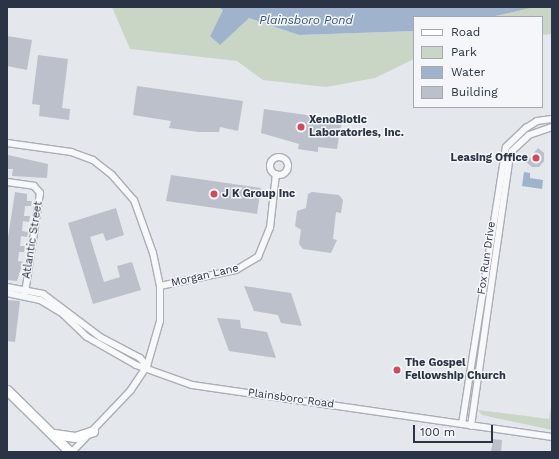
<!DOCTYPE html>
<style>
body{margin:0}
#map{position:relative;width:559px;height:459px;overflow:hidden;background:#e4e7ec;font-family:"Work Sans",sans-serif}
div>[style]{position:absolute}
.green>*{inset:0;background:#c9d6c5}
.water>*{inset:0;background:#9fb4cc}
.building>*{inset:0;background:#bbc0ca}
.roads{filter:drop-shadow(1px 0 #a9aeb7) drop-shadow(-1px 0 #a9aeb7) drop-shadow(0 1px #a9aeb7) drop-shadow(0 -1px #a9aeb7)}
.street>*{height:6px;margin:-3px;padding:0 3px;transform-origin:3px;border-radius:3px;background:#f7f8fa}
.street>.ring{margin:-3px;padding:0;box-sizing:content-box;background:none;border:6px solid #f7f8fa;border-radius:50%}
.secondary>*{height:9px;margin:-4.5px;padding:0 4.5px;transform-origin:4.5px;border-radius:4.5px;background:#fff}
.dots>*{width:11px;height:11px;translate:-50% -50%;box-sizing:border-box;border:2px solid #f4f6f9;border-radius:50%}
span{translate:-50% -50%;white-space:nowrap;text-align:center;line-height:1.15;-webkit-text-stroke:3px #f4f6f9;paint-order:stroke}
.poi-label{font-size:11px;color:#2b3445;font-weight:700}
.left{translate:0 -50%;text-align:left}
.right{translate:-100% -50%;text-align:right}
.street-label{font-size:11px;color:#2b3445}
.water-label{font-size:12px;color:#34527a;font-style:italic}
.frame{position:absolute;inset:0;border:8px solid #2b3445;pointer-events:none}
.legend{position:absolute;left:413px;top:16px;width:130px;height:92px;box-sizing:border-box;background:#f4f6f9;border:1px solid #a4a8b1;margin:0;padding:5px 7px;list-style:none;font-size:12px;color:#2b3445}
.legend li{display:flex;align-items:center;gap:8px;height:20px}
.legend b{width:20px;border:1px solid #a4a8b1}
.scale{position:absolute;left:413px;top:425px;width:80px;height:18px;box-sizing:border-box;border:2px solid #2b3445;border-top:0;padding-left:5px;font-size:12px;line-height:14px;white-space:nowrap;color:#2b3445;-webkit-text-stroke:3px #f4f6f9;paint-order:stroke}
</style>
<div id="map">
<div class="green">
<div style="clip-path:polygon(112px 7px,218px 7px,223px 10px,210px 36px,249px 18px,299px 35px,414px 31px,414px 59px,375px 78px,326px 87px,263px 80px,237px 61px,130px 49px)"></div>
<div style="clip-path:polygon(535px 7px,552px 7px,552px 34px,542px 35px,542px 17px,491px 17px)"></div>
<div style="clip-path:polygon(552px 402px,552px 430px,482px 415px,478px 410px,549px 419px)"></div>
</div>
<div class="water">
<div style="clip-path:polygon(218px 7px,535px 7px,491px 17px,414px 17px,414px 31px,299px 35px,249px 18px,220px 45px,210px 36px,223px 10px)"></div>
<div style="clip-path:polygon(524px 172px,530px 173px,530px 178px,543px 180px,542px 189px,522px 186px)"></div>
</div>
<div class="building">
<div style="clip-path:polygon(7px 36px,32px 40px,27px 70px,7px 66px)"></div>
<div style="clip-path:polygon(38px 55px,68px 59px,62px 108px,70px 109px,69px 120px,39px 116px,40px 105px,32px 104px)"></div>
<div style="clip-path:polygon(137px 86px,243px 101px,238px 131px,220px 127px,219px 132px,199px 132px,169px 128px,171px 121px,133px 115px)"></div>
<div style="clip-path:polygon(264px 109px,342px 120px,337px 149px,318px 147px,318px 152px,298px 149px,299px 144px,261px 133px)"></div>
<div style="clip-path:polygon(538px 148px,544px 153px,544px 161px,539px 167px,532px 167px,526px 162px)"></div>
<div style="clip-path:polygon(8px 155px,48px 164px,47px 178px,12px 176px,13px 169px,7px 169px)"></div>
<div style="clip-path:polygon(171px 175px,261px 188px,257px 214px,166px 201px)"></div>
<div style="clip-path:polygon(15px 192px,27px 194px,27px 201px,32px 201px,31px 206px,25px 206px,24px 216px,30px 216px,29px 222px,23px 221px,22px 231px,28px 232px,27px 237px,21px 236px,20px 246px,25px 246px,24px 252px,19px 252px,18px 261px,23px 262px,17px 281px,7px 280px,7px 244px)"></div>
<div style="clip-path:polygon(312px 192px,339px 195px,343px 200px,341px 213px,336px 212px,333px 239px,337px 240px,331px 253px,303px 249px,299px 244px,301px 230px,295px 226px,297px 211px,306px 208px,308px 194px)"></div>
<div style="clip-path:polygon(116px 208px,124px 235px,106px 241px,103px 233px,90px 237px,104px 282px,120px 277px,117px 266px,132px 262px,141px 290px,93px 304px,68px 223px)"></div>
<div style="clip-path:polygon(244px 286px,291px 293px,302px 326px,281px 323px,278px 315px,254px 311px)"></div>
<div style="clip-path:polygon(8px 300px,20px 301px,15px 342px,7px 341px)"></div>
<div style="clip-path:polygon(217px 318px,240px 320px,241px 328px,267px 332px,276px 358px,229px 351px)"></div>
<div style="clip-path:polygon(493px 439px,502px 440px,501px 452px,491px 452px)"></div>
</div>
<div class="roads">
<div class="street">
<div style="left:7px;top:143px;width:65px;rotate:8deg"></div>
<div style="left:71px;top:152px;width:23px;rotate:20deg"></div>
<div style="left:93px;top:160px;width:24px;rotate:38deg"></div>
<div style="left:112px;top:175px;width:33px;rotate:49deg"></div>
<div style="left:134px;top:200px;width:56px;rotate:70.3deg"></div>
<div style="left:153px;top:253px;width:34px;rotate:78deg"></div>
<div style="left:160px;top:286px;width:35px;rotate:90deg"></div>
<div style="left:160px;top:321px;width:47px;rotate:106.1deg"></div>
<div style="left:147px;top:366px;width:29px;rotate:124deg"></div>
<div style="left:131px;top:390px;width:86px;rotate:133.6deg"></div>
<div class="ring" style="left:270px;top:157px;width:12px;height:12px"></div>
<div style="left:7px;top:182px;width:27px;rotate:8deg"></div>
<div style="left:34px;top:186px;width:9px;rotate:49deg"></div>
<div style="left:40px;top:193px;width:101px;rotate:98.5deg"></div>
<div style="left:160px;top:286px;width:78px;rotate:-11.9deg"></div>
<div style="left:236px;top:270px;width:26px;rotate:-31deg"></div>
<div style="left:258px;top:257px;width:31px;rotate:-68deg"></div>
<div style="left:270px;top:228px;width:54px;rotate:-83.7deg"></div>
<div style="left:7px;top:287px;width:37px;rotate:11deg"></div>
<div style="left:43px;top:294px;width:71px;rotate:37deg"></div>
<div style="left:100px;top:337px;width:45px;rotate:27.7deg"></div>
<div style="left:140px;top:358px;width:11px;rotate:49deg"></div>
<div style="left:7px;top:293px;width:34px;rotate:12deg"></div>
<div style="left:40px;top:300px;width:27px;rotate:31deg"></div>
<div style="left:63px;top:314px;width:33px;rotate:44deg"></div>
<div style="left:87px;top:337px;width:56px;rotate:29.7deg"></div>
<div style="left:136px;top:365px;width:59px;rotate:19.7deg"></div>
<div style="left:192px;top:385px;width:364px;rotate:8.2deg"></div>
<div style="left:462px;top:424px;width:280px;rotate:-81deg"></div>
<div style="left:506px;top:147px;width:28px;rotate:-44deg"></div>
<div style="left:526px;top:128px;width:13px;rotate:-32deg"></div>
<div style="left:537px;top:121px;width:15px;rotate:-8deg"></div>
<div style="left:471px;top:426px;width:268px;rotate:-81.8deg"></div>
<div style="left:509px;top:161px;width:10px;rotate:-73deg"></div>
<div style="left:512px;top:151px;width:23px;rotate:-43deg"></div>
<div style="left:529px;top:135px;width:24px;rotate:-19deg"></div>
</div>
<div class="secondary">
<div style="left:7px;top:390px;width:88px;rotate:44.5deg"></div>
<div style="left:54px;top:434px;width:21px;rotate:8deg"></div>
<div style="left:75px;top:437px;width:19px;rotate:-18deg"></div>
</div>
</div>
<div class="dots">
<div style="left:301px;top:127px;background:#d1495b"></div>
<div style="left:536px;top:158px;background:#d1495b"></div>
<div style="left:214px;top:194px;background:#d1495b"></div>
<div style="left:397px;top:370px;background:#d1495b"></div>
</div>
<div class="poi-label">
<span class="left" style="left:309px;top:127px">XenoBiotic<br>Laboratories, Inc.</span>
<span class="right" style="left:528px;top:158px">Leasing Office</span>
<span class="left" style="left:222px;top:194px">J K Group Inc</span>
<span class="left" style="left:405px;top:370px">The Gospel<br>Fellowship Church</span>
</div>
<div class="street-label">
<span style="left:33px;top:240px;rotate:-81deg">Atlantic Street</span>
<span style="left:487px;top:258px;rotate:-82deg">Fox Run Drive</span>
<span style="left:205px;top:276px;rotate:-13deg">Morgan Lane</span>
<span style="left:291px;top:399px;rotate:8deg">Plainsboro Road</span>
</div>
<div class="water-label">
<span style="left:306px;top:21px">Plainsboro Pond</span>
</div>
<div class="frame"></div>
<ul class="legend">
<li><b style="height:5px;background:#fff"></b>Road</li>
<li><b style="height:11px;background:#c9d6c5"></b>Park</li>
<li><b style="height:11px;background:#9fb4cc"></b>Water</li>
<li><b style="height:11px;background:#bbc0ca"></b>Building</li>
</ul>
<div class="scale">100 m</div>
</div>
